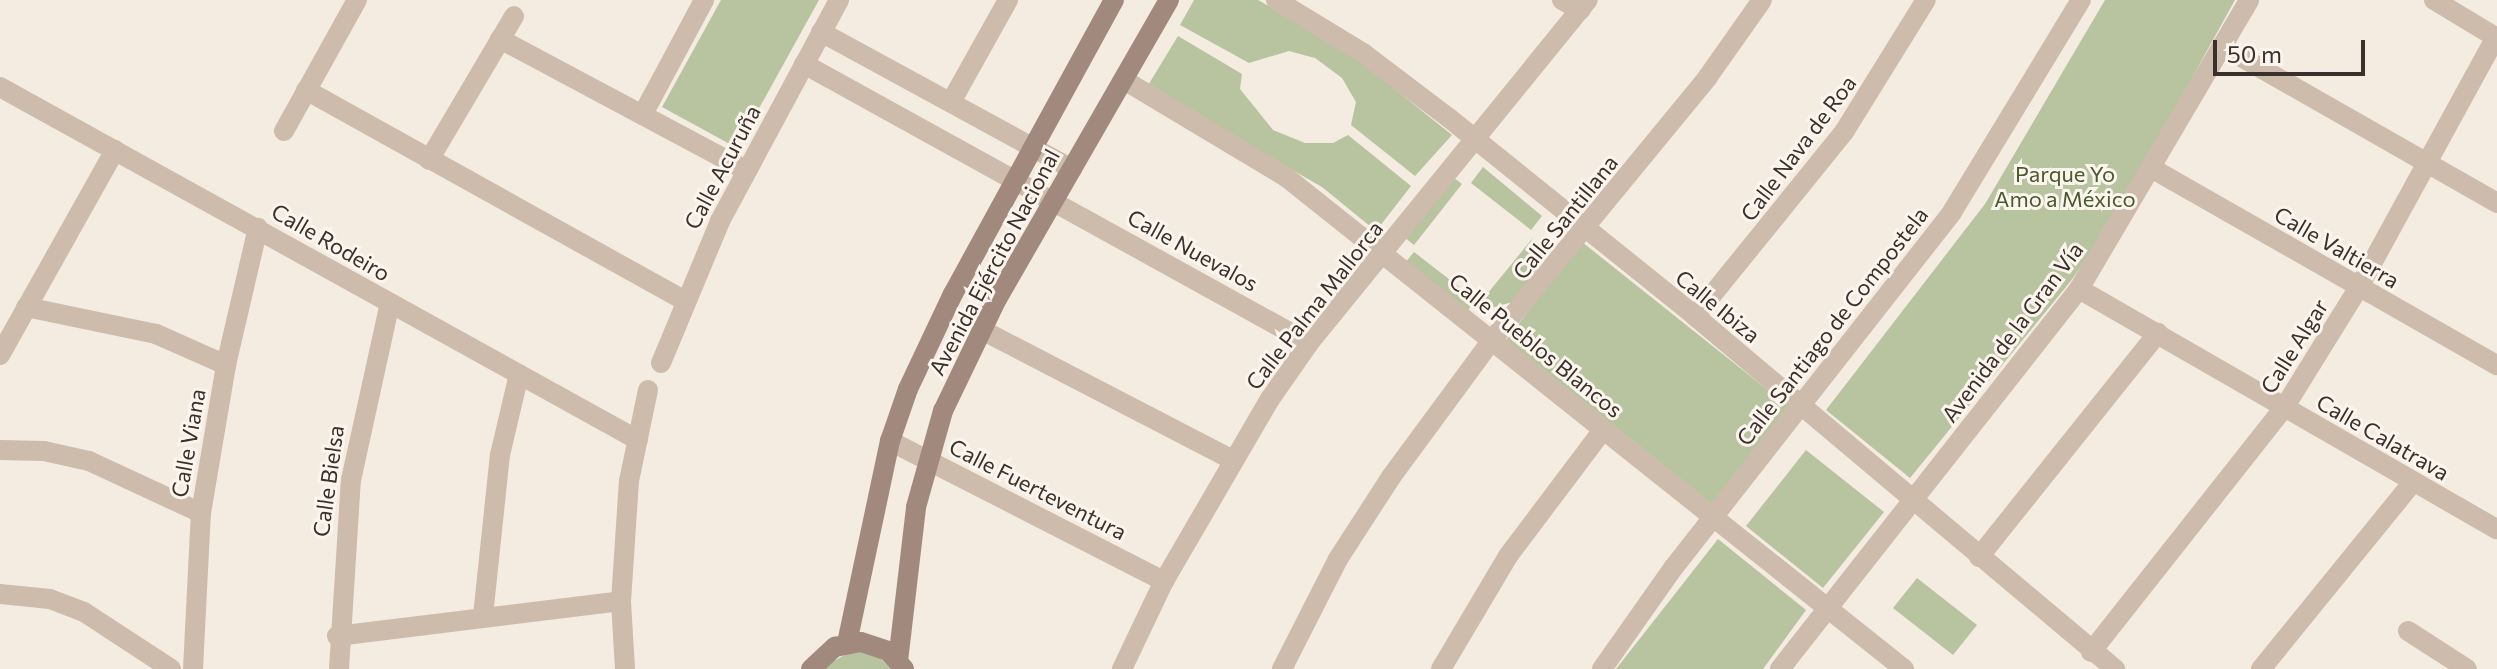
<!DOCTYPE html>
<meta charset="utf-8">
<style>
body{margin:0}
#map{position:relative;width:2497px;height:669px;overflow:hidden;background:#f4ebe1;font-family:Commissioner,sans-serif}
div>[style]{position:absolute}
.green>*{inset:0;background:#b8c4a0}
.street>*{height:20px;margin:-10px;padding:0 10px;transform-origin:10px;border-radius:10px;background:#cdbbac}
.secondary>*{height:20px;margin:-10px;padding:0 10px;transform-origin:10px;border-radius:10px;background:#a18a7d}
span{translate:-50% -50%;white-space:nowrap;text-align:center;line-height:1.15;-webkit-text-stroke:6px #fbf5ee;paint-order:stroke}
.street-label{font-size:22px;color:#3b302b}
.park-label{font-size:22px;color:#4a5a2e}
.scale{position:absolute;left:2213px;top:40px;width:152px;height:36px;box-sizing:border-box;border:4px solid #3b302b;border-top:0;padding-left:10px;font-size:24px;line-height:28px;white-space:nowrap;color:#3b302b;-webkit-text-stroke:6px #fbf5ee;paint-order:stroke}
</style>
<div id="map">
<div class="green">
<div style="clip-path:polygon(721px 0,819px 0,737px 148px,662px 107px)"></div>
<div style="clip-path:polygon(1194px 0,1258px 0,1346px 50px,1452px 135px,1415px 176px,1351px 125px,1356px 102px,1342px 78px,1315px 58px,1289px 51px,1249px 63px,1180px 25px)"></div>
<div style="clip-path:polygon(2105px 0,2235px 0,2113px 221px,2070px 282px,1910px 478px,1826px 410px,1985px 204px)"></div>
<div style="clip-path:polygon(1178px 36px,1242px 74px,1240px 89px,1273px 130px,1305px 143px,1333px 143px,1348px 135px,1411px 186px,1376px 231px,1322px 187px,1147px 87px)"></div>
<div style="clip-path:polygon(1483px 167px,1542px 216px,1531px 230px,1471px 183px)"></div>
<div style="clip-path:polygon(1442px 169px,1462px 184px,1414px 245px,1394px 229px)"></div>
<div style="clip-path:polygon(1532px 239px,1551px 254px,1503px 314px,1483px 299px)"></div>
<div style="clip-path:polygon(1582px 242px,1793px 410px,1716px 507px,1506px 340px)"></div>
<div style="clip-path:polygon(1414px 252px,1476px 300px,1461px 319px,1399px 270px)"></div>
<div style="clip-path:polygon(1806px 450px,1884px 512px,1823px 588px,1746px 526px)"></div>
<div style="clip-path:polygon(1718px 539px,1806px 610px,1763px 669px,1616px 669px)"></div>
<div style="clip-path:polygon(1917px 578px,1977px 625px,1953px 655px,1893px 608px)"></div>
<div style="clip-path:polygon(853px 650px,879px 657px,891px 669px,820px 669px)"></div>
</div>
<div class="street">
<div style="left:1276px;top:0;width:102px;rotate:31.3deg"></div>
<div style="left:1363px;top:53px;width:108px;rotate:37.1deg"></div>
<div style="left:1449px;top:118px;width:316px;rotate:38.8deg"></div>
<div style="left:1695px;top:316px;width:549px;rotate:40.05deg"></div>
<div style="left:1562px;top:0;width:21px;rotate:29deg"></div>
<div style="left:2434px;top:0;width:74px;rotate:31.1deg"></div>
<div style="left:821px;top:32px;width:286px;rotate:28.6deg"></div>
<div style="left:500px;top:39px;width:278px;rotate:28.1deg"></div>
<div style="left:2222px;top:46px;width:317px;rotate:29.7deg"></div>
<div style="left:804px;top:64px;width:577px;rotate:28.92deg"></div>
<div style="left:1124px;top:80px;width:189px;rotate:30.9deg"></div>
<div style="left:1286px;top:177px;width:790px;rotate:38.52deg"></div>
<div style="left:0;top:87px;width:729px;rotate:28.96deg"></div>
<div style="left:306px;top:90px;width:432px;rotate:29.1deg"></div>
<div style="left:951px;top:102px;width:117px;rotate:-60.8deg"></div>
<div style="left:643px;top:114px;width:129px;rotate:-61.8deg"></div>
<div style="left:284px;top:131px;width:150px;rotate:-60.9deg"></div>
<div style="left:429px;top:160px;width:167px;rotate:-59.4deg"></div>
<div style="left:2153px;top:169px;width:396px;rotate:29.7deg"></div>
<div style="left:2079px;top:289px;width:482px;rotate:29.9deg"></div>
<div style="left:26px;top:307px;width:133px;rotate:11.7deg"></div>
<div style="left:156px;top:334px;width:77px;rotate:23.9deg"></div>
<div style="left:1695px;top:316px;width:237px;rotate:-51deg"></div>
<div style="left:1844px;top:132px;width:155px;rotate:-58.2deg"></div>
<div style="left:982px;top:330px;width:280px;rotate:27.4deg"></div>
<div style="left:0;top:355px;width:235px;rotate:-60.7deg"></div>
<div style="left:661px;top:363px;width:154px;rotate:-67.4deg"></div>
<div style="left:720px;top:221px;width:251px;rotate:-61.7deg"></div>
<div style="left:890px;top:441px;width:308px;rotate:27.1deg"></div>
<div style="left:0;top:450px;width:44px;rotate:1.3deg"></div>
<div style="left:44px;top:451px;width:46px;rotate:12.5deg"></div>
<div style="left:89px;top:461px;width:123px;rotate:24.9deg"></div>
<div style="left:1979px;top:557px;width:287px;rotate:-51.4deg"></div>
<div style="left:0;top:594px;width:50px;rotate:5.7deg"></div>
<div style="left:50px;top:599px;width:36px;rotate:21deg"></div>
<div style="left:84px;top:612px;width:104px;rotate:33.2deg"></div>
<div style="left:483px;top:616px;width:162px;rotate:-84deg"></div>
<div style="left:500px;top:455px;width:83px;rotate:-76.8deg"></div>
<div style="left:2408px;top:631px;width:70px;rotate:32.8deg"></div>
<div style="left:337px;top:636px;width:286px;rotate:-7deg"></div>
<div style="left:2091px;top:652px;width:311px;rotate:-51.7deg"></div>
<div style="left:2284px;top:408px;width:142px;rotate:-58.2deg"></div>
<div style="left:2359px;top:287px;width:285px;rotate:-61.3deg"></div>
<div style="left:193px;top:669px;width:156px;rotate:-87.1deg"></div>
<div style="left:201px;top:513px;width:150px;rotate:-80.4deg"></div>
<div style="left:226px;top:365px;width:141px;rotate:-76.9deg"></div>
<div style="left:339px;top:669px;width:189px;rotate:-86.4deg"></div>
<div style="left:351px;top:480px;width:181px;rotate:-77.6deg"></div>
<div style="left:625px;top:669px;width:68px;rotate:-93.4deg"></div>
<div style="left:621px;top:601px;width:120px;rotate:-86.2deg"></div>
<div style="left:629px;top:481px;width:93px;rotate:-78.2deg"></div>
<div style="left:1122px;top:669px;width:98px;rotate:-64.5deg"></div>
<div style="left:1164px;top:581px;width:211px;rotate:-59.8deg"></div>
<div style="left:1270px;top:399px;width:68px;rotate:-55.1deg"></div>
<div style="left:1309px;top:343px;width:442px;rotate:-50.9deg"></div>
<div style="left:1282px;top:669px;width:123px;rotate:-63deg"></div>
<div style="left:1338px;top:559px;width:98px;rotate:-57.1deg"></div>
<div style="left:1391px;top:477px;width:170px;rotate:-53.6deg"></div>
<div style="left:1492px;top:340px;width:339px;rotate:-50.6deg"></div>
<div style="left:1707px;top:78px;width:95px;rotate:-54.8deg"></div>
<div style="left:1441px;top:669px;width:131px;rotate:-59.3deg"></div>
<div style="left:1508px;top:556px;width:158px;rotate:-53deg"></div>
<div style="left:1602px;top:669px;width:125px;rotate:-54.8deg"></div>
<div style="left:1674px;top:567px;width:451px;rotate:-51.9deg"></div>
<div style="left:1952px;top:212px;width:248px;rotate:-58.7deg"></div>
<div style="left:1780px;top:669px;width:484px;rotate:-51.8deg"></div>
<div style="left:2079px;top:289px;width:335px;rotate:-59.5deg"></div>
<div style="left:2261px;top:669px;width:241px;rotate:-50.9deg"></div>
</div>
<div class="secondary">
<div style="left:847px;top:643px;width:207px;rotate:-78deg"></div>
<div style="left:890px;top:441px;width:55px;rotate:-70.9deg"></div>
<div style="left:908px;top:389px;width:105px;rotate:-64.7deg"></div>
<div style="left:953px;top:294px;width:335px;rotate:-61.3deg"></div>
<div style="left:898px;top:661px;width:155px;rotate:-83.3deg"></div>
<div style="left:916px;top:507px;width:100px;rotate:-74.3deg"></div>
<div style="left:943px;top:411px;width:124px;rotate:-64.3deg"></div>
<div style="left:997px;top:299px;width:345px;rotate:-60.1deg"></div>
<div style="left:811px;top:669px;width:33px;rotate:-43deg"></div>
<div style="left:835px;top:647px;width:26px;rotate:-11deg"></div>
<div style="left:861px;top:642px;width:28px;rotate:18deg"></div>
<div style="left:888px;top:651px;width:24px;rotate:48deg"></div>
</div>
<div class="street-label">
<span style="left:1798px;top:148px;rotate:-53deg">Calle Nava de Roa</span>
<span style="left:722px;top:167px;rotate:-62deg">Calle Acuruña</span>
<span style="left:1565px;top:217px;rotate:-51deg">Calle Santillana</span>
<span style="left:331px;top:242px;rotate:30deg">Calle Rodeiro</span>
<span style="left:2337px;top:247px;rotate:30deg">Calle Valtierra</span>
<span style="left:1193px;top:250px;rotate:29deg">Calle Nuevalos</span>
<span style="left:994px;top:262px;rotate:-62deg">Avenida Ejército Nacional</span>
<span style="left:1314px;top:305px;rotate:-52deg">Calle Palma Mallorca</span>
<span style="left:1718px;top:306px;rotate:39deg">Calle Ibiza</span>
<span style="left:1832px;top:326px;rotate:-52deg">Calle Santiago de Compostela</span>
<span style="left:2012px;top:332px;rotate:-53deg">Avenida de la Gran Vía</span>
<span style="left:1536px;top:345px;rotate:39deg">Calle Pueblos Blancos</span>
<span style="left:2294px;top:346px;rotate:-58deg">Calle Algar</span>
<span style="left:2383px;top:437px;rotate:30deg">Calle Calatrava</span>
<span style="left:188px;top:443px;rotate:-80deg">Calle Viana</span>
<span style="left:328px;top:481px;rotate:-82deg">Calle Bielsa</span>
<span style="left:1038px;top:489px;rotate:27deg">Calle Fuerteventura</span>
</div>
<div class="park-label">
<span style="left:2065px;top:186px">Parque Yo<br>Amo a México</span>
</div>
<div class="scale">50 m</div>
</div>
